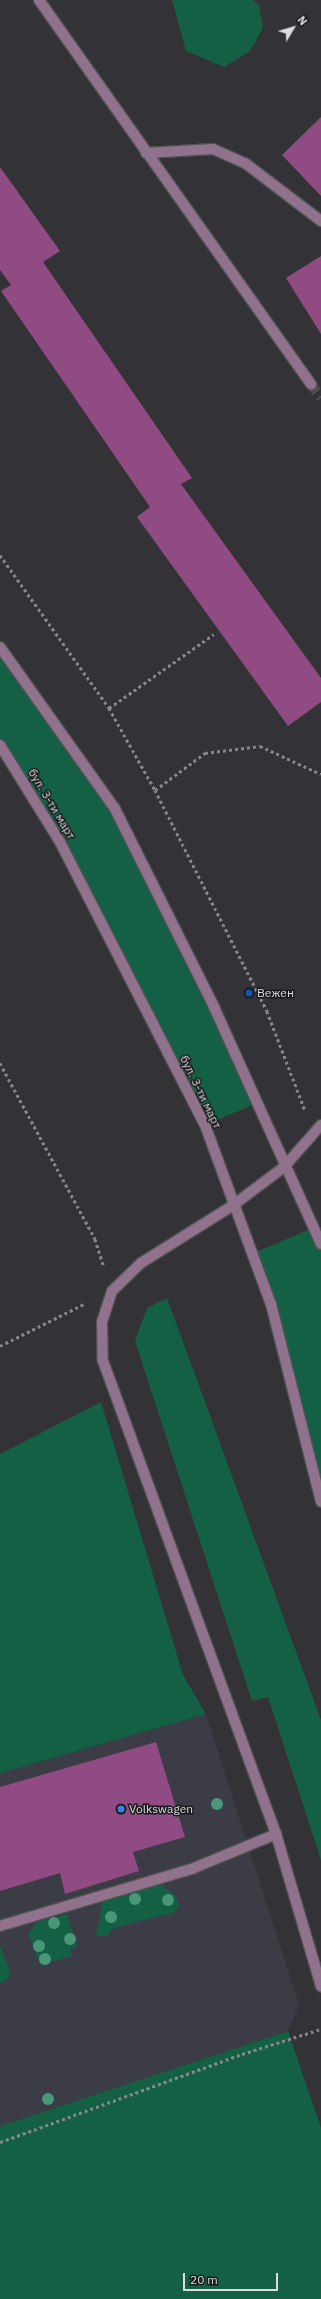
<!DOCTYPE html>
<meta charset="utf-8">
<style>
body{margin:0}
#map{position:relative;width:321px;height:2299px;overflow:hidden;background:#333337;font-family:"IBM Plex Sans",sans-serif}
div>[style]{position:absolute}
.built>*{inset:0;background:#3b3c46}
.green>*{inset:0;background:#146044}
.building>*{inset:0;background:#904b83}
.minor-tunnel>*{height:10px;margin-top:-5px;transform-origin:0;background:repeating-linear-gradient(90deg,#4c4c50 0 10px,transparent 0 15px)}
.path>*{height:2.5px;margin-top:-1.25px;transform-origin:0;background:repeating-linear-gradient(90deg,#87878a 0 3px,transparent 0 6px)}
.roads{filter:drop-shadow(1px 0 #515255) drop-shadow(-1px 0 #515255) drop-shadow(0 1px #515255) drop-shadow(0 -1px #515255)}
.minor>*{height:10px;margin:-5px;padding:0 5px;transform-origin:5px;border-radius:5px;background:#91728c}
.trees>*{width:12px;height:12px;margin:-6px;border-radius:50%;background:#499779}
.dots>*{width:11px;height:11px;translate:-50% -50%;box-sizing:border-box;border:2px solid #1b1b1d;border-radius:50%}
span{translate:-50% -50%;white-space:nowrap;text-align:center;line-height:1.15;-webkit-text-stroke:3px #1b1b1d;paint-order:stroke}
.street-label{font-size:12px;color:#dcdddf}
.poi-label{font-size:12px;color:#dcdddf}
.left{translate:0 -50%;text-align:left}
.north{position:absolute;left:273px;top:8px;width:40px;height:40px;-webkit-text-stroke:3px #1b1b1d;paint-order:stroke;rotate:52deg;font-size:11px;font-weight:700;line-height:16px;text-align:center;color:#dcdddf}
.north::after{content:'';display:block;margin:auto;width:14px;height:18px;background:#dcdddf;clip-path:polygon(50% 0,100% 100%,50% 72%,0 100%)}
.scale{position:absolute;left:183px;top:2273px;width:95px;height:18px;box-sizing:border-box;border:2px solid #dcdddf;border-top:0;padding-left:5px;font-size:12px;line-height:14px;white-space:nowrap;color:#dcdddf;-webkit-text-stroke:3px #1b1b1d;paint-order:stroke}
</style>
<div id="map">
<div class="built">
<div style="clip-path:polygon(206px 1714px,299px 2005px,288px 2031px,0 2126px,0 1773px)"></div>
</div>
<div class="green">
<div style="clip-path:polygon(172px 0,253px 0,259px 5px,263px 28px,250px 51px,224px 67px,186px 51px)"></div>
<div style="clip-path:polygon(0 647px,115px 809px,255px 1104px,205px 1125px,60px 842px,0 745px)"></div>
<div style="clip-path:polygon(313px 1228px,321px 1244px,321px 1502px,271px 1304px,251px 1254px)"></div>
<div style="clip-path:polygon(167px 1298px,321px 1720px,321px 1860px,268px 1697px,252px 1701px,135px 1341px,147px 1308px)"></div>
<div style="clip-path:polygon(101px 1402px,183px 1675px,206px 1714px,0 1773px,0 1454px)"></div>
<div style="clip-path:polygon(159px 1884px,175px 1895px,179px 1906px,175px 1912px,113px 1928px,107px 1936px,96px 1936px,103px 1900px)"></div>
<div style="clip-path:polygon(67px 1914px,77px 1946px,70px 1949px,72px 1956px,40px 1965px,28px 1933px,38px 1922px)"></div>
<div style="clip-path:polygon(0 1945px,10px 1973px,8px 1979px,0 1983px)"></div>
<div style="clip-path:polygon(288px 2031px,321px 2128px,321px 2299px,0 2299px,0 2126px)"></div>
</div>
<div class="building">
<div style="clip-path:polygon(321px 117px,321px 196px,282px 155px)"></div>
<div style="clip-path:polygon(0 167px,60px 251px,43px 262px,192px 478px,181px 484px,321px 678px,321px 702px,288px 726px,137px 517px,150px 507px,1px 291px,11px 285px,0 270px)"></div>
<div style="clip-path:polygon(321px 256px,321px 334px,286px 278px)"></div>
<div style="clip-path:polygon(156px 1742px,185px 1837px,133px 1852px,139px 1871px,65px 1894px,60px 1873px,0 1891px,0 1787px)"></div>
</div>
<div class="minor-tunnel">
<div style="left:311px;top:384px;width:17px;rotate:54deg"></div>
</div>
<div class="path">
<div style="left:0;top:555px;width:188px;rotate:54.5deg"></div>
<div style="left:109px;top:708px;width:94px;rotate:60.7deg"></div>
<div style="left:155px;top:790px;width:248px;rotate:63.1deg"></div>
<div style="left:267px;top:1011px;width:106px;rotate:69deg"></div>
<div style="left:109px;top:708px;width:128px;rotate:-35.2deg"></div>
<div style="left:155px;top:790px;width:62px;rotate:-36.5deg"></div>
<div style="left:205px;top:753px;width:55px;rotate:-7.3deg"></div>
<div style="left:260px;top:746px;width:67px;rotate:24.7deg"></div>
<div style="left:0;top:1063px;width:200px;rotate:61.6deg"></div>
<div style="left:95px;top:1239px;width:29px;rotate:72deg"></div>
<div style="left:0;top:1346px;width:94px;rotate:-26.6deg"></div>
<div style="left:0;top:2142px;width:258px;rotate:-20deg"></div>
<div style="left:242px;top:2054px;width:83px;rotate:-17.6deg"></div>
</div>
<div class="roads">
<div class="minor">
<div style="left:39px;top:0;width:471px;rotate:54.7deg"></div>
<div style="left:146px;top:153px;width:67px;rotate:-3.4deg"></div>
<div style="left:213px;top:149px;width:35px;rotate:24deg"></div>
<div style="left:245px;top:163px;width:96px;rotate:37.3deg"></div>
<div style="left:0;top:647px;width:199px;rotate:54.6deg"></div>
<div style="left:115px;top:809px;width:221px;rotate:63.4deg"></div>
<div style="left:214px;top:1007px;width:260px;rotate:65.7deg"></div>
<div style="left:0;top:745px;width:114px;rotate:58.3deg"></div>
<div style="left:60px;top:842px;width:318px;rotate:62.9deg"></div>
<div style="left:205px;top:1125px;width:191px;rotate:69.8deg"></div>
<div style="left:271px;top:1304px;width:204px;rotate:75.8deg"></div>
<div style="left:321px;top:1125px;width:56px;rotate:131.4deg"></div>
<div style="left:284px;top:1167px;width:65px;rotate:143.1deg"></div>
<div style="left:232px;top:1206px;width:107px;rotate:147.9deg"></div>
<div style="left:141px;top:1263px;width:40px;rotate:136deg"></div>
<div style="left:112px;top:1291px;width:33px;rotate:108deg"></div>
<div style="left:102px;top:1322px;width:39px;rotate:89deg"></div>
<div style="left:103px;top:1361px;width:504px;rotate:69.91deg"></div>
<div style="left:276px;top:1834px;width:159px;rotate:73.5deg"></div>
<div style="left:0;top:1926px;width:202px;rotate:-16.6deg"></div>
<div style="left:194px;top:1868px;width:89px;rotate:-22.5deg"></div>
</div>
</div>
<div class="trees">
<div style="left:217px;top:1804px"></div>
<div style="left:135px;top:1899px"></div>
<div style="left:168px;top:1900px"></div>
<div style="left:111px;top:1917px"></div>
<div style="left:54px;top:1923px"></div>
<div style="left:70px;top:1939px"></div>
<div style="left:39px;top:1946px"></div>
<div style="left:45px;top:1959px"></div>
<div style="left:48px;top:2099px"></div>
</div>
<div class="dots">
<div style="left:249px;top:993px;background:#1a4fb4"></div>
<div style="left:121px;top:1809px;background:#3f7fe0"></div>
</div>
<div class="street-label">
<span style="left:52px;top:804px;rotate:59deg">бул. 3-ти март</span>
<span style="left:201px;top:1092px;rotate:64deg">бул. 3-ти март</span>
</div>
<div class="poi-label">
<span class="left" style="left:257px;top:993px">Вежен</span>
<span class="left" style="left:129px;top:1809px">Volkswagen</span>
</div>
<div class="north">N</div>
<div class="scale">20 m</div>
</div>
